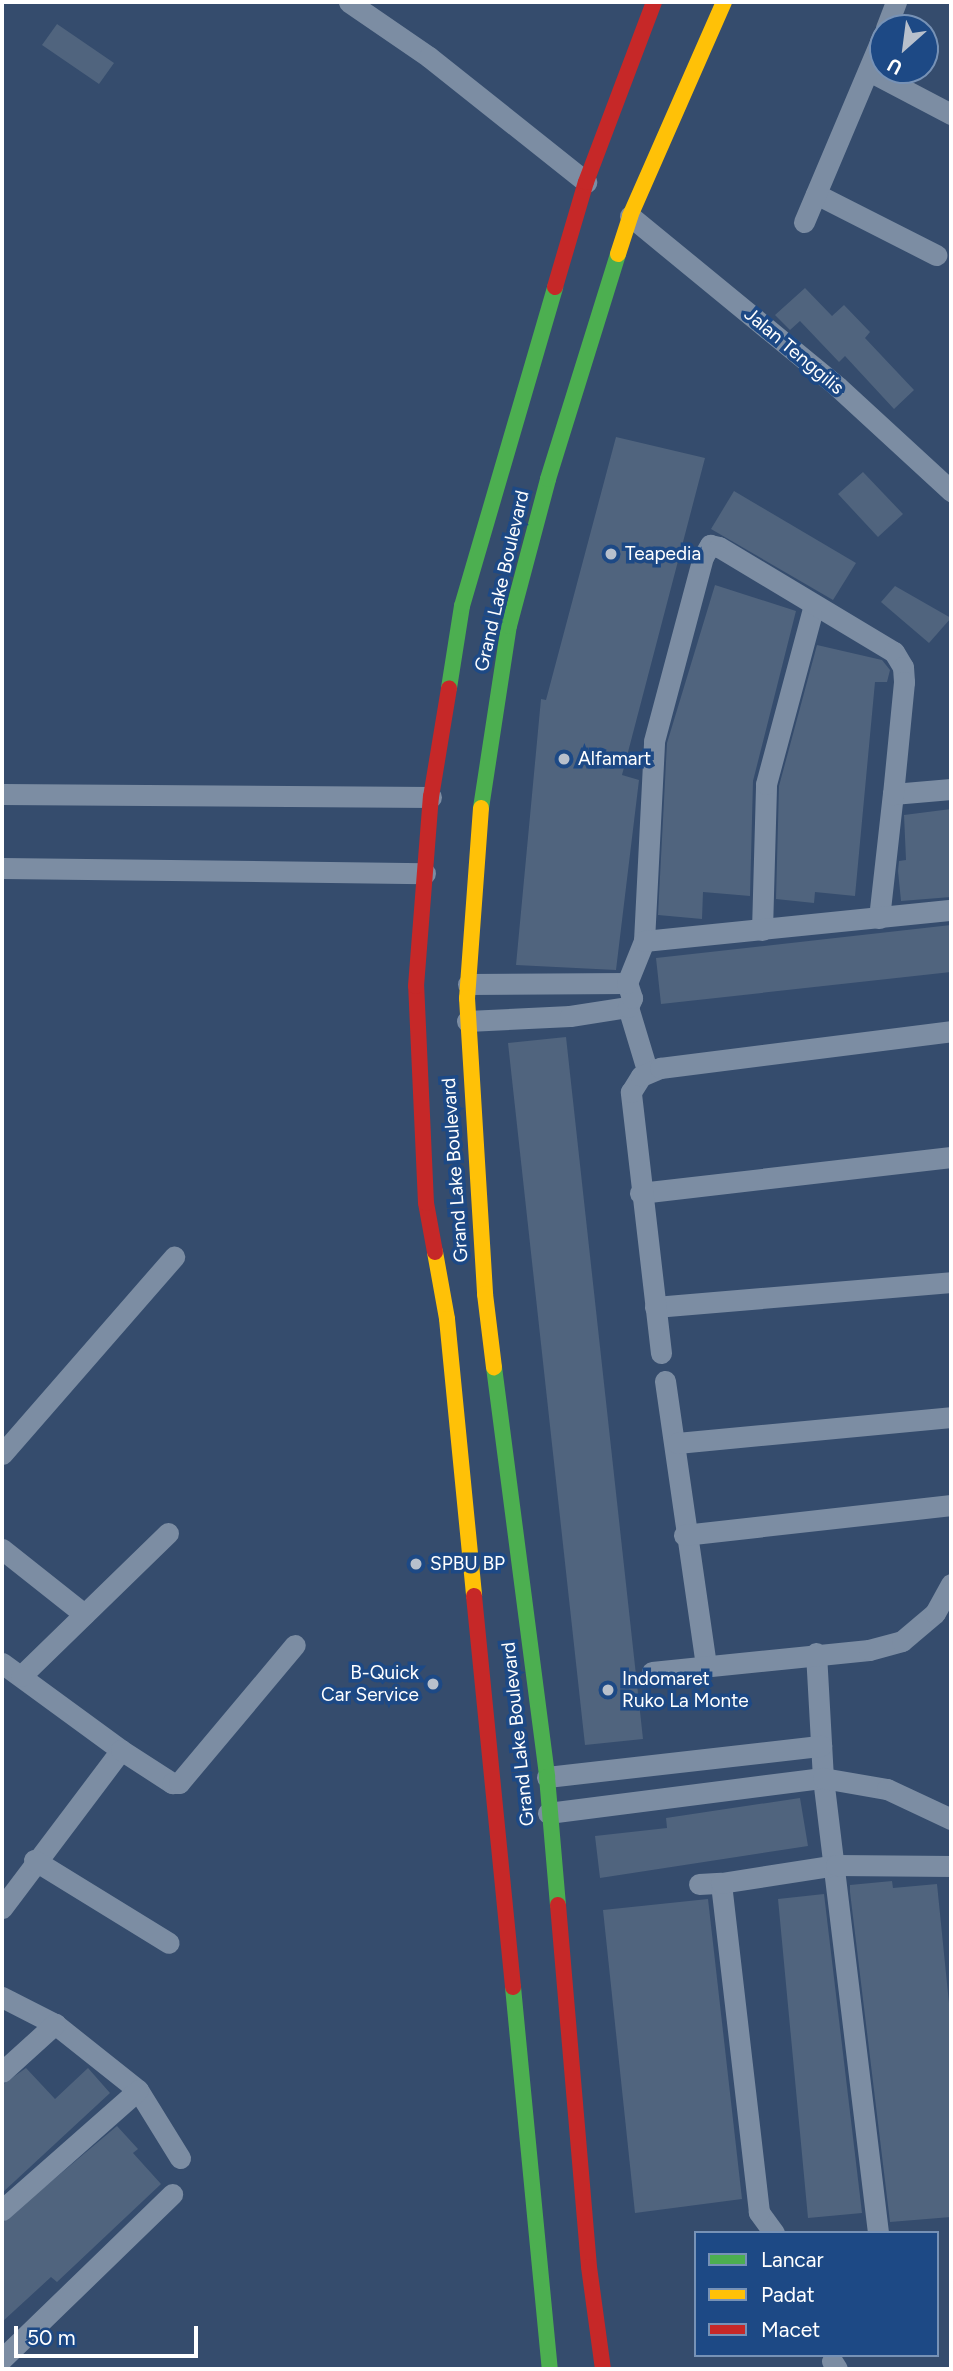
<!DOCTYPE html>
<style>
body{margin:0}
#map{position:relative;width:953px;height:2371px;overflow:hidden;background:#354c6d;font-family:Figtree,sans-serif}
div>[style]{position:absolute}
.building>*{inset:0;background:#50647e}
.street>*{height:21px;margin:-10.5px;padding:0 10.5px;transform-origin:10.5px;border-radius:10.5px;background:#7c8da3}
.fast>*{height:16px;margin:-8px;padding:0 8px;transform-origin:8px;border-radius:8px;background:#4caf50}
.slow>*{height:16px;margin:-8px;padding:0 8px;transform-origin:8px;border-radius:8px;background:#ffc107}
.jam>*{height:16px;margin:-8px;padding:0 8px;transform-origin:8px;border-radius:8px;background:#c62828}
.dots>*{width:19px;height:19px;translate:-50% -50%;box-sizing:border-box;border:4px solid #1d4985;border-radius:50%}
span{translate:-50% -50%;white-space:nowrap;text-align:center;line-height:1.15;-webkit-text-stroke:7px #1d4985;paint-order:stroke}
.street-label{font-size:19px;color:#fff}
.poi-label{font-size:19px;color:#fff}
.left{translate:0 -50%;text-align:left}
.right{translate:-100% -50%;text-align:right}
.frame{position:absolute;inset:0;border:4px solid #fff;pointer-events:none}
.legend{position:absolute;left:694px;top:2231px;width:245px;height:126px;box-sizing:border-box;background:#1d4985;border:2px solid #7792b6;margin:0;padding:9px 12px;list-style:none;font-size:21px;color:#fff}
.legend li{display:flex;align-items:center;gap:14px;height:35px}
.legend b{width:35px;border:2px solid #7792b6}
.north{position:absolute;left:869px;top:14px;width:70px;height:70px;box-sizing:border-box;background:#1d4985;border:2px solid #7792b6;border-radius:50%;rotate:208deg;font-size:19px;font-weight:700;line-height:28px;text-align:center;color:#fff}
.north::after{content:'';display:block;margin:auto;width:24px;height:32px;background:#b8c0cc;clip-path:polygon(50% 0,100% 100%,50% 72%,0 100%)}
.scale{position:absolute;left:14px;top:2326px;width:184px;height:32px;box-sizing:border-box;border:4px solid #fff;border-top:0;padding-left:9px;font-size:21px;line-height:24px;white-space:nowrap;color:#fff;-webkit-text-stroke:5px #1d4985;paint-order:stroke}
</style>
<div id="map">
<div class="building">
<div style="clip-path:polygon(57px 24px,114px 63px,99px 84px,42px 45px)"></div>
<div style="clip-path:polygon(805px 288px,832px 316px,844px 305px,870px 332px,865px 338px,914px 390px,894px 409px,845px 356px,839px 362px,800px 321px,790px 330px,775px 315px)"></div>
<div style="clip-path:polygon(616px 437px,705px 458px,622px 775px,639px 780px,616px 970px,516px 965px,541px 699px,546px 700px)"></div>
<div style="clip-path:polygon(863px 472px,903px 514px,878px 537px,838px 494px)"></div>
<div style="clip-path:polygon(734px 491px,856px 563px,833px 600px,711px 529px)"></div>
<div style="clip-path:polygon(715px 585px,796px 611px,753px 781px,750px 896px,703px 892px,702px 919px,658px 915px,667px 743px)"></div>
<div style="clip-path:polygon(895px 586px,951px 618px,929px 643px,881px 602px)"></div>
<div style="clip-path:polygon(817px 645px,882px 660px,890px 670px,887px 682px,875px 682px,855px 896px,815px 892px,814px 903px,776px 899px,779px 786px)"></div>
<div style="clip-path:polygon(951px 809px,951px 897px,901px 901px,898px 871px,899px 861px,906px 860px,904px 815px)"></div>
<div style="clip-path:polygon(951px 925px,951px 972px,661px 1004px,656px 958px)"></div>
<div style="clip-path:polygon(566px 1037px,643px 1739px,585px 1745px,508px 1043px)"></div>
<div style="clip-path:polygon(800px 1798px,808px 1846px,600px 1878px,595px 1836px,667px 1828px,666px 1818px)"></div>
<div style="clip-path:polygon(892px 1881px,893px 1888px,937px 1884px,951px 2023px,951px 2217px,890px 2222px,850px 1892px,850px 1885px)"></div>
<div style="clip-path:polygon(824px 1894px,862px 2213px,808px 2218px,778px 1899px)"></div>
<div style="clip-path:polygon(708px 1899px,742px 2199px,635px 2213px,603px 1910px)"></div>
<div style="clip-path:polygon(26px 2068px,55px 2099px,88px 2068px,110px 2093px,2px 2193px,2px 2085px)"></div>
<div style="clip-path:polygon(117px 2126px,138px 2149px,133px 2153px,161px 2184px,57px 2282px,51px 2277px,2px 2322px,2px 2223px)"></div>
</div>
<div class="street">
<div style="left:349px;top:2px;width:97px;rotate:34.5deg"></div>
<div style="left:429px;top:57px;width:201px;rotate:38.5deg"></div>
<div style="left:886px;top:28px;width:28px;rotate:-69deg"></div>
<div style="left:869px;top:71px;width:93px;rotate:27.7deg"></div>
<div style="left:816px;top:194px;width:135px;rotate:26.9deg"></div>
<div style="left:630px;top:216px;width:269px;rotate:39.4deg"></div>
<div style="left:838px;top:387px;width:154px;rotate:42.6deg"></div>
<div style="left:804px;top:222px;width:203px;rotate:-67.1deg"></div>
<div style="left:2px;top:794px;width:429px;rotate:0.4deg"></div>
<div style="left:2px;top:868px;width:423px;rotate:0.7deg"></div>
<div style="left:879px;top:918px;width:125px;rotate:-83.6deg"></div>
<div style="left:893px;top:794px;width:58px;rotate:-4.9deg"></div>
<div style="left:762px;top:930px;width:146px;rotate:-88.4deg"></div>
<div style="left:766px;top:784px;width:185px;rotate:-75deg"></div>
<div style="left:644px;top:941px;width:200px;rotate:-87.1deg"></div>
<div style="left:654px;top:741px;width:190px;rotate:-75.1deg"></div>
<div style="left:703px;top:557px;width:14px;rotate:-60deg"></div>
<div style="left:710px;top:545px;width:9px;rotate:13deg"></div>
<div style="left:719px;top:547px;width:204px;rotate:31deg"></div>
<div style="left:894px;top:652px;width:17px;rotate:59deg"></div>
<div style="left:903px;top:667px;width:15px;rotate:86deg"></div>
<div style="left:904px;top:682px;width:113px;rotate:95.6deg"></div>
<div style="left:468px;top:984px;width:159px;rotate:-0.4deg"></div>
<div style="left:467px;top:1021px;width:103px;rotate:-2.8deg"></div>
<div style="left:570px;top:1016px;width:59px;rotate:-8.8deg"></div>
<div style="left:647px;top:1070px;width:66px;rotate:-106.8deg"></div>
<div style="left:628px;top:1007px;width:10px;rotate:-66deg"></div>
<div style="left:632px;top:998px;width:16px;rotate:-108deg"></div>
<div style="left:627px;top:983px;width:45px;rotate:-68deg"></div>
<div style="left:644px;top:941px;width:309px;rotate:-5.8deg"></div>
<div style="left:640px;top:1193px;width:313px;rotate:-6.6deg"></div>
<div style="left:655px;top:1307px;width:297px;rotate:-4.8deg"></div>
<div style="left:661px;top:1353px;width:263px;rotate:-96.6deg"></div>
<div style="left:631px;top:1092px;width:19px;rotate:-58deg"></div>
<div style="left:641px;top:1076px;width:21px;rotate:-23deg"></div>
<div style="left:660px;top:1068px;width:293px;rotate:-7.2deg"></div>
<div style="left:665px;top:1381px;width:288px;rotate:81.8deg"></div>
<div style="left:677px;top:1443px;width:275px;rotate:-5.4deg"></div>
<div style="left:2px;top:1454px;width:262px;rotate:-48.9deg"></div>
<div style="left:684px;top:1535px;width:269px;rotate:-6.4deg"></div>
<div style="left:2px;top:1549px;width:105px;rotate:38.4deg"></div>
<div style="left:816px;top:1653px;width:125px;rotate:86.8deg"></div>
<div style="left:823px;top:1778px;width:458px;rotate:83.1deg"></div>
<div style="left:2px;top:1663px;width:147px;rotate:36.2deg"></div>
<div style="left:121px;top:1750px;width:198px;rotate:127deg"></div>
<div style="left:652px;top:1672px;width:218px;rotate:-5.8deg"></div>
<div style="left:869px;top:1650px;width:34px;rotate:-15deg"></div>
<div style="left:902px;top:1641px;width:43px;rotate:-40.3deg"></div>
<div style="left:935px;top:1613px;width:33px;rotate:-61deg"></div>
<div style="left:21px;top:1676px;width:205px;rotate:-44.2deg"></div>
<div style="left:121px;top:1750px;width:61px;rotate:32.9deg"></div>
<div style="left:172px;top:1783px;width:7px"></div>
<div style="left:179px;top:1783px;width:180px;rotate:-50deg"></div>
<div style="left:547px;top:1777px;width:276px;rotate:-6.5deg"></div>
<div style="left:548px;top:1813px;width:277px;rotate:-7.3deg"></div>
<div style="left:823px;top:1778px;width:65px;rotate:9.8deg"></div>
<div style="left:887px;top:1789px;width:71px;rotate:25.1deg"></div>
<div style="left:34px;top:1860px;width:158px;rotate:31.6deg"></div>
<div style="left:699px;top:1884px;width:22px;rotate:-3deg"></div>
<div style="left:2px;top:1997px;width:59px;rotate:27deg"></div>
<div style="left:55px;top:2024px;width:106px;rotate:38.5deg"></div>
<div style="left:138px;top:2090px;width:80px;rotate:58.3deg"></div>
<div style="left:2px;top:2072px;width:72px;rotate:-42.2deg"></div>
<div style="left:2px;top:2210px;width:181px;rotate:-41.4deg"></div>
<div style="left:774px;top:2233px;width:26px;rotate:-126deg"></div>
<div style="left:759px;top:2212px;width:331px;rotate:-96.6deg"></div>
<div style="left:721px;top:1883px;width:116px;rotate:-8.9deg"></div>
<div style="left:836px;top:1865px;width:115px;rotate:0.5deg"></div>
<div style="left:2px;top:2359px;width:237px;rotate:-44.1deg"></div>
<div style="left:832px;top:2361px;width:9px;rotate:58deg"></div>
</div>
<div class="fast">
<div style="left:449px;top:688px;width:83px;rotate:-81deg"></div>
<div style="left:462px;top:606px;width:332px;rotate:-73.7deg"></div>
<div style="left:481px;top:808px;width:184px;rotate:-81.3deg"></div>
<div style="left:509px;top:626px;width:152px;rotate:-75.1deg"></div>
<div style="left:548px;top:479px;width:236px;rotate:-72.7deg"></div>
<div style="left:494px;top:1367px;width:413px;rotate:82.6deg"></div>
<div style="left:547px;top:1777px;width:128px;rotate:85.1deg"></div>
<div style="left:513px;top:1987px;width:384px;rotate:84.5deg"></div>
</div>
<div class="slow">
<div style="left:618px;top:254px;width:40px;rotate:-72deg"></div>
<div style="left:630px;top:216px;width:234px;rotate:-66.3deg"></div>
<div style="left:481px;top:808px;width:191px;rotate:94.2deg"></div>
<div style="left:467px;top:998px;width:297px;rotate:86.5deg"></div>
<div style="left:485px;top:1294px;width:74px;rotate:83deg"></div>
<div style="left:435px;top:1252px;width:68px;rotate:79.8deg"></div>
<div style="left:447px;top:1319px;width:278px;rotate:84.4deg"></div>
</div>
<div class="jam">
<div style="left:555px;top:287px;width:109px;rotate:-73.6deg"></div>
<div style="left:586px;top:182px;width:192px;rotate:-69.3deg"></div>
<div style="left:435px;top:1252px;width:50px;rotate:-100.4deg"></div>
<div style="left:426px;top:1203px;width:217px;rotate:-92.6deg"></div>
<div style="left:416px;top:986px;width:190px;rotate:-85.5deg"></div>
<div style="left:431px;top:797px;width:110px;rotate:-80.6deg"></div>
<div style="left:474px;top:1596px;width:393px;rotate:84.3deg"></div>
<div style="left:558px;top:1905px;width:363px;rotate:85.1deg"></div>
<div style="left:589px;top:2267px;width:103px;rotate:82.2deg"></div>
</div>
<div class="dots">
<div style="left:611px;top:554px;background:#b8c0cc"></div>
<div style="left:564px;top:759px;background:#b8c0cc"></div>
<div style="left:416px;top:1564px;background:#b8c0cc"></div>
<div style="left:433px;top:1684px;background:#b8c0cc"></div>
<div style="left:608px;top:1690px;background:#b8c0cc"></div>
</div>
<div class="street-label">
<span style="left:794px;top:351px;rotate:40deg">Jalan Tenggilis</span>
<span style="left:502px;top:581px;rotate:-77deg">Grand Lake Boulevard</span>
<span style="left:455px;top:1170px;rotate:-94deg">Grand Lake Boulevard</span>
<span style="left:518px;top:1734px;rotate:-96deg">Grand Lake Boulevard</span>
</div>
<div class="poi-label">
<span class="left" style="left:625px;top:554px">Teapedia</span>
<span class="left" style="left:578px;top:759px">Alfamart</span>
<span class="left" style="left:430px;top:1564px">SPBU BP</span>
<span class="right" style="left:419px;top:1684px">B-Quick<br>Car Service</span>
<span class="left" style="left:622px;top:1690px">Indomaret<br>Ruko La Monte</span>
</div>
<div class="frame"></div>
<ul class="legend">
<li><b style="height:9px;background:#4caf50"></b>Lancar</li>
<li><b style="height:9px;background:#ffc107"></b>Padat</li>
<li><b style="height:9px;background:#c62828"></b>Macet</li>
</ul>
<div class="north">U</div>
<div class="scale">50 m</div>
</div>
